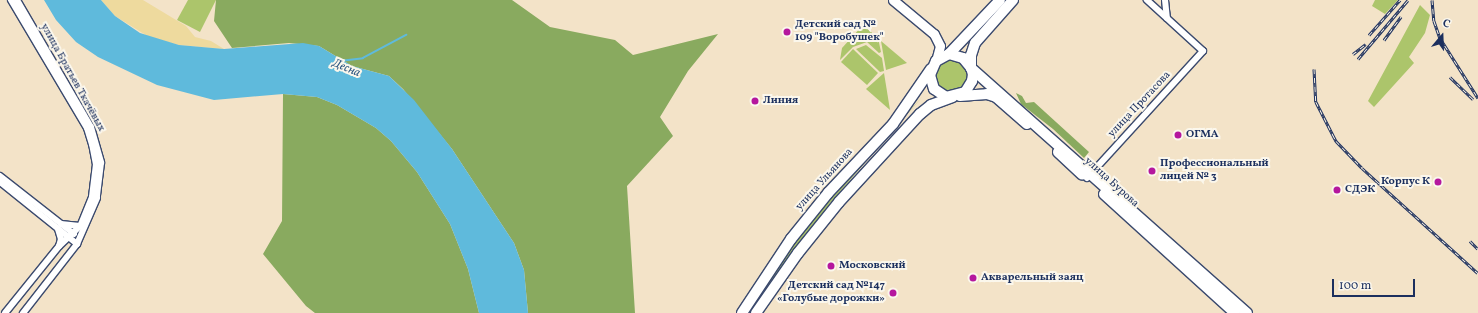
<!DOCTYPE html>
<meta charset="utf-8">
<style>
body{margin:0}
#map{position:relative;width:1478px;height:313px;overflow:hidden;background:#f3e3c8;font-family:Vollkorn,serif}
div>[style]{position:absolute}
.green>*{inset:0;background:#acc56b}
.round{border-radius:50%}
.forest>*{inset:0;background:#89aa5f}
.sand>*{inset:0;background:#eeda9e}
.water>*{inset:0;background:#5fbadc}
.stream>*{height:1.5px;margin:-0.75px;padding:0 0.75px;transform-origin:0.75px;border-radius:0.75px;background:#5fbadc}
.roads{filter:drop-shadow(1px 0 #3b4a6e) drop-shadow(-1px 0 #3b4a6e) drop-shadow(0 1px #3b4a6e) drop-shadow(0 -1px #3b4a6e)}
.street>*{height:6px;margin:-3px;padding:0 3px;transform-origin:3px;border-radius:3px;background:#fff}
.secondary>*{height:9px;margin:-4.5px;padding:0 4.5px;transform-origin:4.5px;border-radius:4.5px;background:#fff}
.primary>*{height:10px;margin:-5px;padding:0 5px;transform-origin:5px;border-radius:5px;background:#fff}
.rail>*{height:3px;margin-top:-1.5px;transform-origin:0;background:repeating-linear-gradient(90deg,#fbf7ec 0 4.5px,#1b2f5e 0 9px);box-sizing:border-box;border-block:1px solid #1b2f5e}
.dots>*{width:11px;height:11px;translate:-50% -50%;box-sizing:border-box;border:2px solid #fbf7ec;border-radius:50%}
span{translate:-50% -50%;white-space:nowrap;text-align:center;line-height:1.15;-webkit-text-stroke:4px #fbf7ec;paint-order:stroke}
.poi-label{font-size:11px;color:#1b2f5e;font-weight:700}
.left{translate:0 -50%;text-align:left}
.right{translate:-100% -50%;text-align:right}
.street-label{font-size:11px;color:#1b2f5e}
.water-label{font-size:12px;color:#2f5984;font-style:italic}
.north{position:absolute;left:1422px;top:16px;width:40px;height:40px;-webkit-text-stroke:3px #fbf7ec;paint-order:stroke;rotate:19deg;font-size:11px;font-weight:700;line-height:16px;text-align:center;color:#1b2f5e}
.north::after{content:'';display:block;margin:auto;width:14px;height:18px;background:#1b2f5e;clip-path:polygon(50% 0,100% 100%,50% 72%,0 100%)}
.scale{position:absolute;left:1332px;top:279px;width:83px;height:18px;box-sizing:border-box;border:2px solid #1b2f5e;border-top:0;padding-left:5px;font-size:12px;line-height:14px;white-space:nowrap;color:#1b2f5e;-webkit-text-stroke:3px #fbf7ec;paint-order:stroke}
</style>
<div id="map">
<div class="green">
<div style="clip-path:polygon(188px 0,216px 0,200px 32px,177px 20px)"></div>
<div style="clip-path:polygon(1375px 0,1398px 0,1385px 14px,1372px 6px)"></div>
<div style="clip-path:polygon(1420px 5px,1430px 15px,1425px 33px,1409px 57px,1414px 63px,1374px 107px,1368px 101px)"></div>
<div style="clip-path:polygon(863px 25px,878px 38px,881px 52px,879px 53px,867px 42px,853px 47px,840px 60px,842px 48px)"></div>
<div style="clip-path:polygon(881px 41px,907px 63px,886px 70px)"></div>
<div style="clip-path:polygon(866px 45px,882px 58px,884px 71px,880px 72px,856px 49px)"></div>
<div style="clip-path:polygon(853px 49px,878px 73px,867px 85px,841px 62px)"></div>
<div class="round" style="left:935px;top:60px;width:32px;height:32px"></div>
<div style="clip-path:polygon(884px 73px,890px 110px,866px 89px)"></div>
<div style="clip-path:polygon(923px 96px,830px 203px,756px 301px,772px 273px,828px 201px)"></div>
</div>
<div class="forest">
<div style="clip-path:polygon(216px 0,512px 0,550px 27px,615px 40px,633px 55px,718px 34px,688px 71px,660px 117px,673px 136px,627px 186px,635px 313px,528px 313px,524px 270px,514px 243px,452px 149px,403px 89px,389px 76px,352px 66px,319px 46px,289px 43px,232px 48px,214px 21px)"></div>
<div style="clip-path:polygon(1016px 93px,1022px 96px,1026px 103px,1034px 102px,1089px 152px,1084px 158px,1053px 129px,1021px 104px)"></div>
<div style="clip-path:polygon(283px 94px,317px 97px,337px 105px,376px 128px,391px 141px,417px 172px,450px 224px,468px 269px,479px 313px,315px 313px,306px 306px,263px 254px,282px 221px)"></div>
</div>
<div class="sand">
<div style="clip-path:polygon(101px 0,143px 0,186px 26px,195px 37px,211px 41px,224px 49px,179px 45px,149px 37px,115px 16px)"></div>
</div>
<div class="water">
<div style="clip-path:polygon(44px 0,101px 0,115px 16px,140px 33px,179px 45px,224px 49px,303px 43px,319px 46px,352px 66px,389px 76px,414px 100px,452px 149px,514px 243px,524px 270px,528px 313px,479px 313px,468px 269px,450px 224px,417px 172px,391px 141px,376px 128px,337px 105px,317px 97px,283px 94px,214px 100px,157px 85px,98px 57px,76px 42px,56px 20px)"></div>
</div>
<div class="stream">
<div style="left:340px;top:61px;width:23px;rotate:-7deg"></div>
<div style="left:363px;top:58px;width:49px;rotate:-28.1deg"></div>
</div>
<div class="roads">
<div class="street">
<div style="left:11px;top:0;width:149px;rotate:59.3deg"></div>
<div style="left:87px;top:128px;width:17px;rotate:73deg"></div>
<div style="left:92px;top:144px;width:20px;rotate:79deg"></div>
<div style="left:96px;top:164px;width:33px;rotate:97deg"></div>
<div style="left:92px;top:197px;width:31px;rotate:112deg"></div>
<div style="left:80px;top:226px;width:29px;rotate:136deg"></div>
<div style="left:17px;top:0;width:147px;rotate:59.8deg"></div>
<div style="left:91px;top:127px;width:37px;rotate:74deg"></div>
<div style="left:101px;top:163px;width:35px;rotate:97deg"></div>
<div style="left:97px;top:198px;width:50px;rotate:113.5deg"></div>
<div style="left:77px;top:244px;width:88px;rotate:128deg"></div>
<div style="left:1165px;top:0;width:18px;rotate:84deg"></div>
<div style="left:0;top:176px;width:94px;rotate:38.1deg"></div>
<div style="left:1087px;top:178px;width:172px;rotate:-47.6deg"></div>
<div style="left:1203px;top:51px;width:76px;rotate:-137.7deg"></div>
<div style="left:0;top:182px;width:99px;rotate:38.8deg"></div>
<div style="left:61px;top:224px;width:19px;rotate:6deg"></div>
<div style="left:5px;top:313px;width:86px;rotate:-51.1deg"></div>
<div style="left:59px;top:246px;width:7px;rotate:-74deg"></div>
<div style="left:61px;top:239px;width:10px;rotate:-107deg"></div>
</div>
<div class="secondary">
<div style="left:893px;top:0;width:53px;rotate:39.7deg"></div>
<div style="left:934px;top:34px;width:13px;rotate:63deg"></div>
<div style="left:940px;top:46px;width:16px;rotate:105deg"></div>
</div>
<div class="primary">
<div style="left:1013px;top:0;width:57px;rotate:131.5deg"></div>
<div style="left:975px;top:43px;width:13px;rotate:108deg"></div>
<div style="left:971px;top:55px;width:13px;rotate:90deg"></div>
<div style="left:971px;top:68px;width:6px;rotate:72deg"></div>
<div style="left:973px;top:74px;width:7px;rotate:98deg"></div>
<div style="left:972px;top:81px;width:13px;rotate:122deg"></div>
<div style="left:965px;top:92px;width:20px;rotate:165deg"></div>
<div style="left:946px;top:97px;width:14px;rotate:-146deg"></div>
<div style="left:934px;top:89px;width:15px;rotate:-106deg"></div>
<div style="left:930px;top:75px;width:15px;rotate:-67deg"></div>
<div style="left:936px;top:61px;width:15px;rotate:-28deg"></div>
<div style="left:949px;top:54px;width:15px;rotate:16deg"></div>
<div style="left:963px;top:58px;width:13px;rotate:51deg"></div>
<div style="left:971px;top:68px;width:369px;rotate:41.6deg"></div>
<div style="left:949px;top:54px;width:74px;rotate:-46.6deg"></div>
<div style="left:960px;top:96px;width:27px;rotate:-4deg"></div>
<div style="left:987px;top:94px;width:9px;rotate:18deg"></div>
<div style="left:996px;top:97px;width:41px;rotate:41.1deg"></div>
<div style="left:1058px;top:152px;width:33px;rotate:43deg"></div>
<div style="left:1104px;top:194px;width:177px;rotate:42.3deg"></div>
<div style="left:742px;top:313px;width:89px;rotate:-56.5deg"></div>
<div style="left:791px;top:239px;width:59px;rotate:-51.2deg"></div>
<div style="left:828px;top:193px;width:95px;rotate:-46.7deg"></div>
<div style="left:893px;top:124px;width:67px;rotate:-55.4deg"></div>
<div style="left:756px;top:313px;width:73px;rotate:-55deg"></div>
<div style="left:798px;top:253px;width:65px;rotate:-51.2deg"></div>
<div style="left:839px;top:202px;width:120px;rotate:-47.4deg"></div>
<div style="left:920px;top:114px;width:14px;rotate:-39deg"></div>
<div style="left:931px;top:105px;width:23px;rotate:-20deg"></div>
</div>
</div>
<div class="rail">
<div style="left:1432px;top:0;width:21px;rotate:85deg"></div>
<div style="left:1434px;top:21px;width:18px;rotate:71deg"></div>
<div style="left:1440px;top:38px;width:71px;rotate:57.7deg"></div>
<div style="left:1369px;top:35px;width:47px;rotate:-48.5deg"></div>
<div style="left:1384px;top:40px;width:29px;rotate:-54deg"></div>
<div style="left:1353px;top:54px;width:16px;rotate:-38deg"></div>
<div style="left:1358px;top:59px;width:77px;rotate:-49.7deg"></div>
<div style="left:1314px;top:69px;width:33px;rotate:87deg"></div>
<div style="left:1316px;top:102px;width:44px;rotate:62.9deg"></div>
<div style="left:1336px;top:141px;width:37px;rotate:46deg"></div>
<div style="left:1362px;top:168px;width:156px;rotate:42.2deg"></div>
<div style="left:1450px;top:77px;width:32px;rotate:44deg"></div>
<div style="left:1470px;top:241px;width:11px;rotate:45deg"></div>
</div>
<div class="dots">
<div style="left:787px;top:32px;background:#b5179e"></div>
<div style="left:755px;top:101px;background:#b5179e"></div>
<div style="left:1178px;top:135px;background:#b5179e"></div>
<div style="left:1152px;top:171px;background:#b5179e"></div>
<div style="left:1438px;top:182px;background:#b5179e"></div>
<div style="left:1337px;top:190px;background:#b5179e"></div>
<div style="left:831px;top:266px;background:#b5179e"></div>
<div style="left:973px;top:278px;background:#b5179e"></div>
<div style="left:893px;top:293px;background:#b5179e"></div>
</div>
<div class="poi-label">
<span class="left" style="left:795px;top:32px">Детский сад №<br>109 "Воробушек"</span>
<span class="left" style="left:763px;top:101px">Линия</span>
<span class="left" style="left:1186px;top:135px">ОГМА</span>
<span class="left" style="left:1160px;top:171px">Профессиональный<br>лицей № 3</span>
<span class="right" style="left:1430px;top:182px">Корпус К</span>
<span class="left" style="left:1345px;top:190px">СДЭК</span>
<span class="left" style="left:839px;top:266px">Московский</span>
<span class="left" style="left:981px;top:278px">Акварельный заяц</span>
<span class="right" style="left:885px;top:293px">Детский сад №147<br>«Голубые дорожки»</span>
</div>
<div class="street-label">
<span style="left:72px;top:78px;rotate:61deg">улица Братьев Ткачёвых</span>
<span style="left:1140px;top:105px;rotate:-47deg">улица Протасова</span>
<span style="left:825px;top:180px;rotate:-48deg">улица Ульянова</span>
<span style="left:1111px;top:183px;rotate:42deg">улица Бурова</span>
</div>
<div class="water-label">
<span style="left:346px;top:69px;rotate:23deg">Десна</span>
</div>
<div class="north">С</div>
<div class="scale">100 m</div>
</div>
